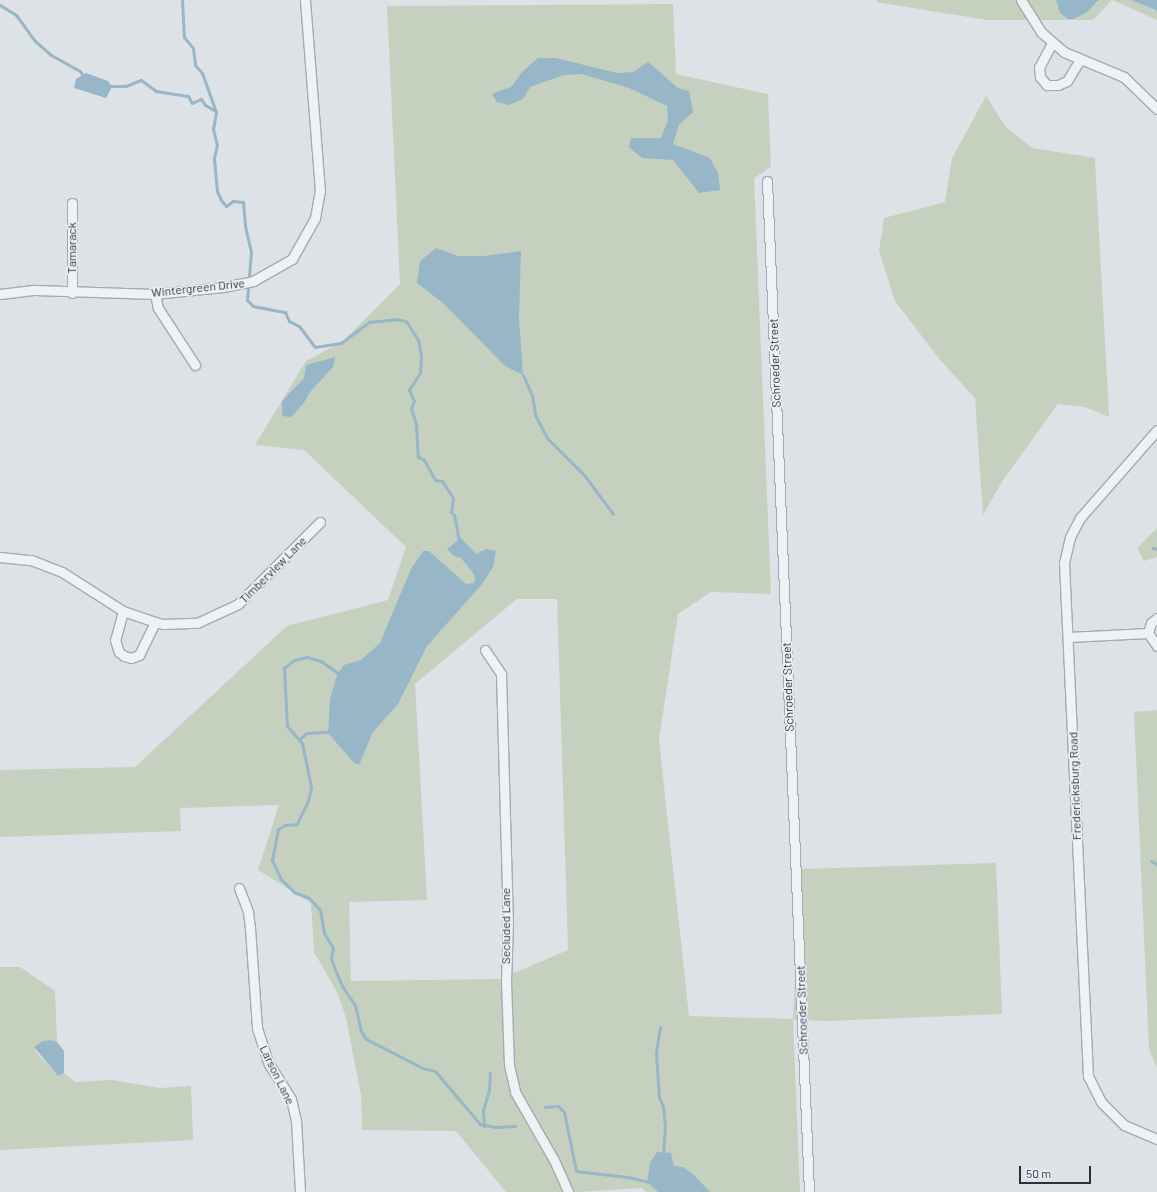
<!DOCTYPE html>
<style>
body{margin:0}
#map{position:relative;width:1157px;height:1192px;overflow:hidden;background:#dde2e7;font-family:Barlow,sans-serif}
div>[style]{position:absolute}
.green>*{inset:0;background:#c5d1be}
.water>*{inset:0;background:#97b6c7}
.stream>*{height:3px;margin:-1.5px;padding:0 1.5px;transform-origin:1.5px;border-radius:1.5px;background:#97b6c7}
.roads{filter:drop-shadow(1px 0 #a3aab1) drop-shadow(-1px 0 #a3aab1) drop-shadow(0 1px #a3aab1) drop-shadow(0 -1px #a3aab1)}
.street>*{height:9px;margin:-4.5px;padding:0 4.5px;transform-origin:4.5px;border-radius:4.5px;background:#eff2f5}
span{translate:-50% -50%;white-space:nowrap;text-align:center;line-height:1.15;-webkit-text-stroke:3.5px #ecf1f5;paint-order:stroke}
.street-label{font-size:12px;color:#27323d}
.scale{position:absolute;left:1019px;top:1166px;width:72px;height:18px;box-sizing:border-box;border:2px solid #27323d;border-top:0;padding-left:5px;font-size:12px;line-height:14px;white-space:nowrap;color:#27323d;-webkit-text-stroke:3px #ecf1f5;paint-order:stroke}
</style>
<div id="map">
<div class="green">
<div style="clip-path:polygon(878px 0,1056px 0,1058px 8px,1096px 4px,1099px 0,1131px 0,1157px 11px,1157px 20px,1112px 0,1093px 20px,987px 20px,876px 2px)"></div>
<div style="clip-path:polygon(evenodd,673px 4px,676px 74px,768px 94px,771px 167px,754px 178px,771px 594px,711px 592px,678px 614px,659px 740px,689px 1016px,793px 1019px,801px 869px,996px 863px,1002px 1014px,828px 1021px,793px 1020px,800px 1192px,646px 1192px,642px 1188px,579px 1192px,506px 1192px,456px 1131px,362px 1130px,361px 1095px,346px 1018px,337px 992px,314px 952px,311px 903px,258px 870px,279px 805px,180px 808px,181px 831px,0 837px,0 770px,135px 767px,287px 626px,388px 600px,406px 547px,304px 450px,255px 445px,306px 361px,343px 341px,400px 284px,387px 6px,673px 4px,517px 599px,557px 599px,568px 950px,500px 979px,351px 981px,349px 902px,427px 900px,415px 684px,517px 599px)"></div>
<div style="clip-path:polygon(986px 96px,1005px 126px,1032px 148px,1095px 158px,1109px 417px,1085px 407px,1058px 404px,1003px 480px,983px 515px,975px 398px,940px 360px,895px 301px,879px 251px,884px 218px,945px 202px,952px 158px)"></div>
<div style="clip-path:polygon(1157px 528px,1157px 557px,1144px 561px,1137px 548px)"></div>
<div style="clip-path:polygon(1157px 710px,1157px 1068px,1149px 1049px,1134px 712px)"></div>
<div style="clip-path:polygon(0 967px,20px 967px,55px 991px,57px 1042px,51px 1040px,35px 1051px,58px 1076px,64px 1073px,75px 1082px,112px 1080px,160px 1088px,191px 1086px,193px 1140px,0 1150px)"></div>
</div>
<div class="water">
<div style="clip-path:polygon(1056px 0,1099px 0,1087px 12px,1074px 19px,1068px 19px,1060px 13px)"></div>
<div style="clip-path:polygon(1131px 0,1157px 0,1157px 11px,1153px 9px)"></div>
<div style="clip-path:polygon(538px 58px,556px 58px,617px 73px,633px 72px,648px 62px,678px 88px,689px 91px,693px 112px,679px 125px,673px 144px,710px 158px,718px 173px,720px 190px,699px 193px,673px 160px,642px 158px,629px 147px,631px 138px,661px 138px,668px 120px,667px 106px,629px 88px,581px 74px,564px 75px,530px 87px,523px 99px,509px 105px,497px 102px,492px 94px,511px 87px,523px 71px)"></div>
<div style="clip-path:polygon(86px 73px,108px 81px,112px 87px,106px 98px,74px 88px,76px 79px)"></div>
<div style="clip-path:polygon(436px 248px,458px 256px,484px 256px,521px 251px,519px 318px,523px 375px,505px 366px,443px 303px,417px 283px,420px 261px)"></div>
<div style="clip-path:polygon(335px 357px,333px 367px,310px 392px,303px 404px,291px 417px,282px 416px,282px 401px,304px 378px,306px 365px)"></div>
<div style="clip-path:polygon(461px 538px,476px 554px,486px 549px,496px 551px,493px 567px,482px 584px,427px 646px,398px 704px,373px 732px,359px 765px,354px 763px,328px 733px,330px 699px,337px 675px,344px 665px,361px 660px,380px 643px,411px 569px,423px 551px,429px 551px,466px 584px,474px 583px,475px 577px,471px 570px,461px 558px,454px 556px,447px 549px)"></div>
<div style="clip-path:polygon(51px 1040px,57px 1042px,64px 1051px,64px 1073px,58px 1076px,34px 1047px,43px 1041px)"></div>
<div style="clip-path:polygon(657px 1152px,671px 1153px,674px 1166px,683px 1167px,693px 1174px,710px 1192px,658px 1192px,647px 1182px,650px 1163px)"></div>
</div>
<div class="stream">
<div style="left:182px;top:0;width:37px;rotate:87deg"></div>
<div style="left:184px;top:37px;width:14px;rotate:51deg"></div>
<div style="left:193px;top:48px;width:17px;rotate:83deg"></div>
<div style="left:195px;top:65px;width:11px;rotate:49deg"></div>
<div style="left:202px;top:73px;width:41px;rotate:70.3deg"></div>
<div style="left:216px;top:112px;width:17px;rotate:100deg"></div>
<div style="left:213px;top:129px;width:16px;rotate:76deg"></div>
<div style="left:217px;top:145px;width:13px;rotate:103deg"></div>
<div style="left:214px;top:158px;width:33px;rotate:85deg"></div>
<div style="left:217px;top:191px;width:10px;rotate:66deg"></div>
<div style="left:221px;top:200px;width:8px;rotate:50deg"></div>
<div style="left:226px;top:206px;width:9px;rotate:-36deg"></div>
<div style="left:233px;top:201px;width:10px;rotate:6deg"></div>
<div style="left:243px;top:202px;width:24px;rotate:85deg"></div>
<div style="left:245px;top:226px;width:27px;rotate:77deg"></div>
<div style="left:251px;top:252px;width:48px;rotate:94.8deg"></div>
<div style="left:247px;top:300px;width:8px;rotate:45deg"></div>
<div style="left:253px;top:306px;width:33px;rotate:11deg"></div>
<div style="left:285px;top:312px;width:10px;rotate:66deg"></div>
<div style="left:289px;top:321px;width:11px;rotate:27deg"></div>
<div style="left:299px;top:326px;width:26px;rotate:53deg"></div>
<div style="left:315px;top:347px;width:26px;rotate:-9deg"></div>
<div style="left:341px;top:343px;width:35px;rotate:-37deg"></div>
<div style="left:369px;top:322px;width:27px;rotate:-6deg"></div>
<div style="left:396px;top:319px;width:10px;rotate:11deg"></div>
<div style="left:406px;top:321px;width:22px;rotate:58deg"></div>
<div style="left:418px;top:340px;width:16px;rotate:79deg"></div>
<div style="left:421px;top:356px;width:17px;rotate:93deg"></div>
<div style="left:420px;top:373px;width:20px;rotate:123deg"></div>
<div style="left:409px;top:390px;width:12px;rotate:66deg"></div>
<div style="left:414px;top:401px;width:8px;rotate:113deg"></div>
<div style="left:411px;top:408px;width:17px;rotate:73deg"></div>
<div style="left:416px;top:424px;width:33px;rotate:87deg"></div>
<div style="left:418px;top:457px;width:7px;rotate:27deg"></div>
<div style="left:424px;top:460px;width:23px;rotate:61deg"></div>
<div style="left:435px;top:480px;width:7px;rotate:8deg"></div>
<div style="left:442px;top:481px;width:20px;rotate:57deg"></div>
<div style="left:453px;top:498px;width:14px;rotate:98deg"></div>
<div style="left:451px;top:512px;width:4px;rotate:45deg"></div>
<div style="left:454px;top:515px;width:25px;rotate:79deg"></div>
<div style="left:0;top:5px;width:19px;rotate:32deg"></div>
<div style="left:16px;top:15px;width:32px;rotate:54deg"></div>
<div style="left:35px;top:41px;width:21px;rotate:41deg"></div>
<div style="left:51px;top:55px;width:33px;rotate:29deg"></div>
<div style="left:80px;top:71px;width:7px;rotate:56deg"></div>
<div style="left:109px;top:86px;width:17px"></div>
<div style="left:126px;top:86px;width:16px;rotate:-22deg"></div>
<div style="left:141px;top:80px;width:19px;rotate:36deg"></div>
<div style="left:156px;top:91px;width:32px;rotate:9deg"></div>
<div style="left:188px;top:96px;width:8px;rotate:60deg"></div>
<div style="left:192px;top:103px;width:10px;rotate:-24deg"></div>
<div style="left:201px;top:99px;width:7px;rotate:56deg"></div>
<div style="left:205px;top:105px;width:10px;rotate:29deg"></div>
<div style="left:523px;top:375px;width:22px;rotate:66deg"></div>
<div style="left:532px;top:395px;width:20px;rotate:81deg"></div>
<div style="left:535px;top:415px;width:26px;rotate:62deg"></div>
<div style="left:547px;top:438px;width:54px;rotate:45deg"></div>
<div style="left:585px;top:476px;width:47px;rotate:53.6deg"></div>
<div style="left:1153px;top:548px;width:4px;rotate:14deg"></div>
<div style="left:338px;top:673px;width:21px;rotate:-145deg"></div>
<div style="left:321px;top:661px;width:15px;rotate:-164deg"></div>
<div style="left:307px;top:657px;width:13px;rotate:167deg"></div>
<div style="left:294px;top:660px;width:13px;rotate:141deg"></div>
<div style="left:284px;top:668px;width:58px;rotate:87deg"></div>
<div style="left:287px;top:726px;width:23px;rotate:49deg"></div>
<div style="left:302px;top:743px;width:45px;rotate:78.4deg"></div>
<div style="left:311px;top:787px;width:14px;rotate:102deg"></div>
<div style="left:308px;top:801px;width:25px;rotate:116deg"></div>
<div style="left:297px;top:824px;width:12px;rotate:175deg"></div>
<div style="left:285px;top:825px;width:8px;rotate:150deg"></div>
<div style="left:278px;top:829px;width:32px;rotate:101deg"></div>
<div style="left:272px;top:860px;width:21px;rotate:65deg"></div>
<div style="left:281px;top:879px;width:18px;rotate:45deg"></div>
<div style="left:294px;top:892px;width:16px;rotate:22deg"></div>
<div style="left:309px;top:898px;width:16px;rotate:47deg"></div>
<div style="left:320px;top:910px;width:23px;rotate:80deg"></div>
<div style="left:324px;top:933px;width:17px;rotate:59deg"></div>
<div style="left:333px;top:948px;width:10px;rotate:101deg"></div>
<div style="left:331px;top:958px;width:9px;rotate:72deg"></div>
<div style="left:334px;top:967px;width:21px;rotate:67deg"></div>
<div style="left:342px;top:986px;width:23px;rotate:56deg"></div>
<div style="left:355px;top:1005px;width:27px;rotate:77deg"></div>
<div style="left:361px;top:1031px;width:9px;rotate:58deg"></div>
<div style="left:366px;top:1039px;width:64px;rotate:27deg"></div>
<div style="left:423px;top:1068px;width:12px;rotate:14deg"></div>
<div style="left:435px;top:1071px;width:70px;rotate:49.7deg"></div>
<div style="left:480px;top:1124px;width:15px;rotate:11deg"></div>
<div style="left:495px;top:1127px;width:20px;rotate:-3deg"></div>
<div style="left:300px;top:739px;width:8px;rotate:-45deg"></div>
<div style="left:306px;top:733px;width:22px;rotate:-3deg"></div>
<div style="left:1151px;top:861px;width:7px;rotate:27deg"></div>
<div style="left:660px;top:1027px;width:26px;rotate:99deg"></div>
<div style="left:656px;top:1053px;width:44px;rotate:86.1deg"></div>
<div style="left:659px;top:1097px;width:11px;rotate:68deg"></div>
<div style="left:663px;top:1107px;width:19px;rotate:84deg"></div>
<div style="left:665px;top:1126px;width:29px;rotate:94deg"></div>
<div style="left:545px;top:1107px;width:13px;rotate:-4deg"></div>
<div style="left:558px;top:1106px;width:8px;rotate:45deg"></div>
<div style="left:564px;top:1112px;width:60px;rotate:78.5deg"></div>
<div style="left:576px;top:1171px;width:52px;rotate:6.6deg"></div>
<div style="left:628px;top:1177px;width:23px;rotate:13deg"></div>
<div style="left:484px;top:1126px;width:16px;rotate:-94deg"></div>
<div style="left:483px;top:1110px;width:21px;rotate:-73deg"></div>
<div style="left:489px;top:1090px;width:17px;rotate:-87deg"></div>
</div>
<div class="roads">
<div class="street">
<div style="left:1021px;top:0;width:38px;rotate:58deg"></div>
<div style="left:1041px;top:32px;width:30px;rotate:41deg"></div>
<div style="left:1064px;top:52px;width:65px;rotate:22.6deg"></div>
<div style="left:1124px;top:77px;width:46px;rotate:44.1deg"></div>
<div style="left:1052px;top:43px;width:27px;rotate:118deg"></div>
<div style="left:1039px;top:67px;width:10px;rotate:84deg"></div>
<div style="left:1040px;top:77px;width:11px;rotate:49deg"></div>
<div style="left:1047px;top:85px;width:11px"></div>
<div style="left:1058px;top:85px;width:10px;rotate:-24deg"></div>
<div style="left:1067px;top:81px;width:26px;rotate:-59deg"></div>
<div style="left:767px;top:181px;width:1012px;rotate:87.62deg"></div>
<div style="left:72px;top:203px;width:90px;rotate:90deg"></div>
<div style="left:0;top:294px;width:35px;rotate:-7deg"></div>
<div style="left:35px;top:290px;width:120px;rotate:1.9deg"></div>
<div style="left:155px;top:294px;width:68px;rotate:-5.9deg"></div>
<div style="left:223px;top:287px;width:31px;rotate:-11deg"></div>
<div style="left:253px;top:281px;width:45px;rotate:-29.4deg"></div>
<div style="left:292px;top:259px;width:47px;rotate:-60.7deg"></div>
<div style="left:315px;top:218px;width:27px;rotate:-80deg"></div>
<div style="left:320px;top:191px;width:192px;rotate:-94.5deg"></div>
<div style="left:155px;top:294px;width:14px;rotate:78deg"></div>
<div style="left:158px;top:308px;width:68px;rotate:57deg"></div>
<div style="left:1157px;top:430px;width:117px;rotate:131.2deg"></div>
<div style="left:1080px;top:518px;width:21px;rotate:118deg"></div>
<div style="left:1070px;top:537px;width:27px;rotate:103deg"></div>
<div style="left:1064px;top:563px;width:514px;rotate:87.32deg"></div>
<div style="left:1088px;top:1076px;width:30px;rotate:63deg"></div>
<div style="left:1102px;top:1103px;width:31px;rotate:45deg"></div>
<div style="left:1124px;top:1125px;width:36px;rotate:23deg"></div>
<div style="left:0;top:557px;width:31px;rotate:6deg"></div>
<div style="left:31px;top:560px;width:33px;rotate:21deg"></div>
<div style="left:62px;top:572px;width:72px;rotate:32.6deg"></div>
<div style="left:123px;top:611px;width:34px;rotate:19deg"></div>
<div style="left:155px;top:622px;width:8px;rotate:14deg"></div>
<div style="left:163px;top:624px;width:34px;rotate:-2deg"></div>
<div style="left:197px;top:623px;width:45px;rotate:-24.9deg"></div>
<div style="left:238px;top:604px;width:116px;rotate:-45deg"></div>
<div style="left:123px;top:611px;width:30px;rotate:105deg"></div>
<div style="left:115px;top:640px;width:13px;rotate:72deg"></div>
<div style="left:119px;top:652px;width:6px;rotate:39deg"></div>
<div style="left:124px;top:656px;width:7px;rotate:16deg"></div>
<div style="left:131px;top:658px;width:9px;rotate:-21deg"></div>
<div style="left:139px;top:655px;width:37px;rotate:-64deg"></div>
<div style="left:1157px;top:618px;width:8px;rotate:140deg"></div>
<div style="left:1151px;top:623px;width:10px;rotate:107deg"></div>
<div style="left:1148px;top:633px;width:16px;rotate:55deg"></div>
<div style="left:1068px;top:637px;width:80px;rotate:-2.9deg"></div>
<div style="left:485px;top:650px;width:29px;rotate:56deg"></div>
<div style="left:501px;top:674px;width:247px;rotate:88.4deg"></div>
<div style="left:508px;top:921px;width:61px;rotate:91.9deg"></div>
<div style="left:506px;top:982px;width:83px;rotate:87.9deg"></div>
<div style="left:509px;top:1065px;width:28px;rotate:77deg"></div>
<div style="left:515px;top:1092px;width:78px;rotate:60.2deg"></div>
<div style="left:554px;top:1160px;width:35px;rotate:66deg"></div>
<div style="left:239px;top:888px;width:26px;rotate:69deg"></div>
<div style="left:248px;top:912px;width:16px;rotate:83deg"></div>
<div style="left:250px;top:928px;width:100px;rotate:86deg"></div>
<div style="left:257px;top:1028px;width:38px;rotate:72deg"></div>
<div style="left:269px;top:1064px;width:41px;rotate:57.8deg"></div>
<div style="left:291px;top:1099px;width:22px;rotate:77deg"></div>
<div style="left:296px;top:1120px;width:72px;rotate:86.8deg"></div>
</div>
</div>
<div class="street-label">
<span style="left:72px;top:248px;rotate:-90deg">Tamarack</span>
<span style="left:198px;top:288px;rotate:-6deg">Wintergreen Drive</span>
<span style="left:775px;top:363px;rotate:-92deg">Schroeder Street</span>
<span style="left:273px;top:570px;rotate:-45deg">Timberview Lane</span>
<span style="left:788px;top:687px;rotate:-92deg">Schroeder Street</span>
<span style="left:1075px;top:786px;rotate:-92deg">Fredericksburg Road</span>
<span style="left:506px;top:926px;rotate:-90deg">Secluded Lane</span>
<span style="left:802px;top:1010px;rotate:-92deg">Schroeder Street</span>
<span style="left:277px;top:1075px;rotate:64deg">Larson Lane</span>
</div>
<div class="scale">50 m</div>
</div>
